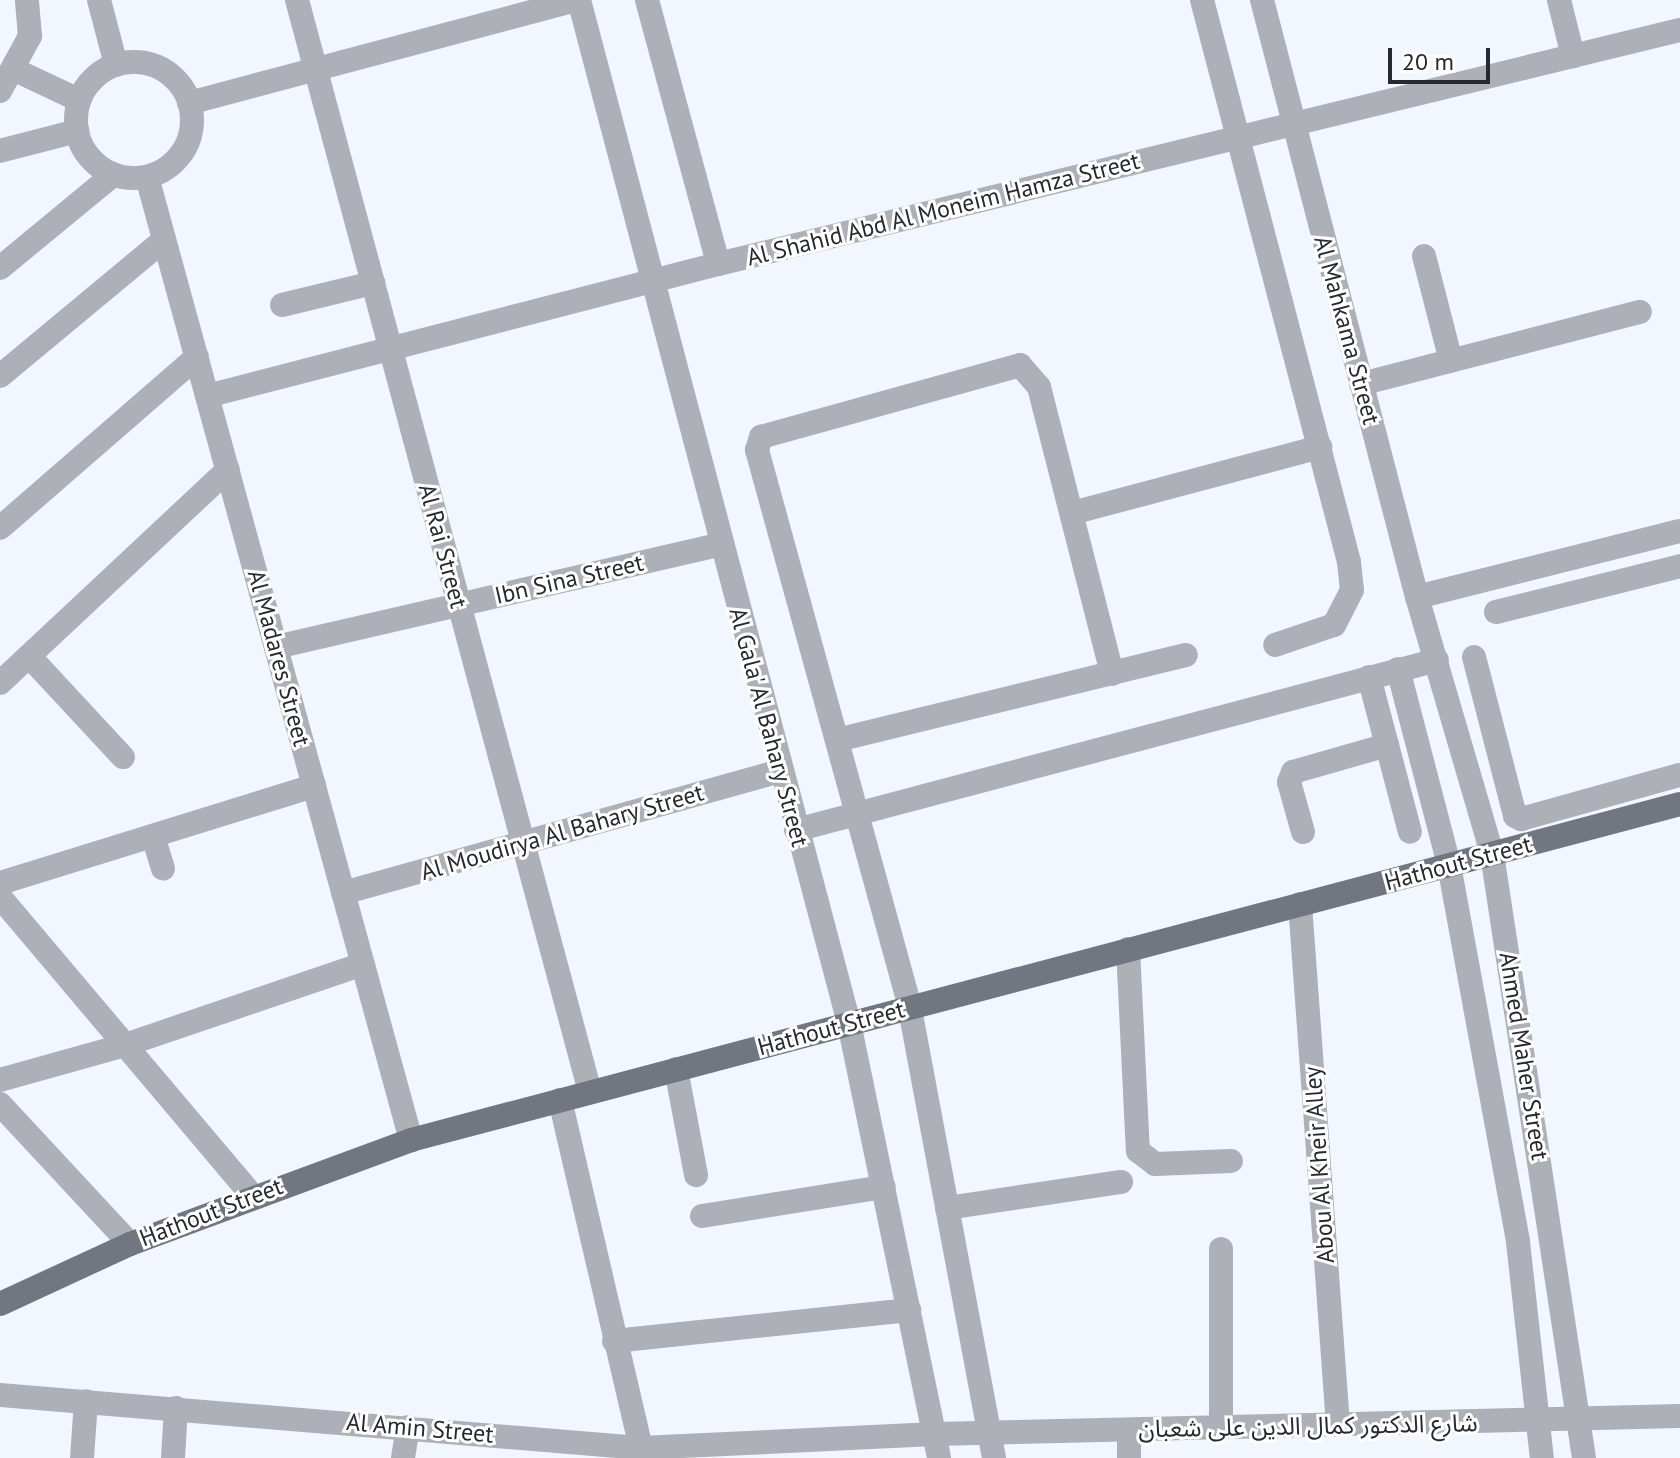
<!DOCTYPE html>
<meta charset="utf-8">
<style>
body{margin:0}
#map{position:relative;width:1680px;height:1458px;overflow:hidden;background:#f2f6ff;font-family:"PT Sans","Noto Sans Arabic",sans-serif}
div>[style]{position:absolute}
.minor>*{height:24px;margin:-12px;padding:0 12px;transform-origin:12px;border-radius:12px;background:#adb0b6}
.minor>.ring{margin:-12px;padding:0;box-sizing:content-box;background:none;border:24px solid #adb0b6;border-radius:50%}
.major>*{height:24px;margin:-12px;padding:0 12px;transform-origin:12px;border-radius:12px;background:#717680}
span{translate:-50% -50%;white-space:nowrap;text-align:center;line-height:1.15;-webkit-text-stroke:6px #fff;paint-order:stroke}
.street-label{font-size:24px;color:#27292e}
.scale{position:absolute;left:1388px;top:48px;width:102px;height:36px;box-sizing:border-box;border:4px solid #27292e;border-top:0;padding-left:10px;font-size:24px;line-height:28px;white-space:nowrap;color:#27292e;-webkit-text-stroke:6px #fff;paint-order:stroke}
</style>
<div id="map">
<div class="minor">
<div style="left:99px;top:0;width:67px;rotate:75.3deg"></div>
<div style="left:297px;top:0;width:1131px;rotate:74.98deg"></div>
<div style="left:579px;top:0;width:1058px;rotate:75.22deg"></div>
<div style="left:849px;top:1023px;width:444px;rotate:78.3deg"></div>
<div style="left:647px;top:0;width:273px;rotate:74.9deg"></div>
<div style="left:1202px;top:0;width:581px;rotate:75.34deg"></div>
<div style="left:1349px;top:562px;width:28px;rotate:84deg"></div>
<div style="left:1352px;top:590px;width:39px;rotate:117deg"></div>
<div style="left:1334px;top:625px;width:62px;rotate:161.3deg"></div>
<div style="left:1262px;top:0;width:617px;rotate:75.45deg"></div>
<div style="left:1417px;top:597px;width:268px;rotate:73.7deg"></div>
<div style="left:1492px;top:854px;width:611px;rotate:81.34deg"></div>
<div style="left:1559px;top:0;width:58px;rotate:76deg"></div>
<div class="ring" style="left:76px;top:62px;width:92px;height:92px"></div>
<div style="left:13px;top:69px;width:73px;rotate:25.2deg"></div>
<div style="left:0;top:91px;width:63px;rotate:-61.4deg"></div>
<div style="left:30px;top:36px;width:36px;rotate:-95deg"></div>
<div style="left:189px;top:103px;width:400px;rotate:-14.9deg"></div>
<div style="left:0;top:151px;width:80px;rotate:-14.6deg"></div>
<div style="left:147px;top:177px;width:999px;rotate:74.67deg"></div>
<div style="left:1424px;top:256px;width:108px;rotate:75.6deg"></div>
<div style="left:0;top:268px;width:146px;rotate:-39.5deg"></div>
<div style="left:282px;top:305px;width:94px;rotate:-13.6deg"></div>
<div style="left:0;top:376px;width:213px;rotate:-39.7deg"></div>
<div style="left:1361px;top:384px;width:288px;rotate:-14.5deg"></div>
<div style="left:207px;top:396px;width:528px;rotate:-14.48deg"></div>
<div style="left:718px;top:264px;width:990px;rotate:-13.67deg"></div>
<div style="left:1072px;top:513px;width:257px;rotate:-14.9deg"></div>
<div style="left:0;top:528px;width:261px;rotate:-41deg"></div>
<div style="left:1417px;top:597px;width:271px;rotate:-14.1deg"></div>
<div style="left:1496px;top:612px;width:190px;rotate:-14deg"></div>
<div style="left:276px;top:647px;width:457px;rotate:-13deg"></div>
<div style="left:29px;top:656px;width:138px;rotate:47.1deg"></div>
<div style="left:1474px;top:657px;width:164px;rotate:75.5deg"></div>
<div style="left:1515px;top:816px;width:7px;rotate:27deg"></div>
<div style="left:1521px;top:819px;width:165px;rotate:-15.5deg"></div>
<div style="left:1398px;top:669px;width:203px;rotate:75.4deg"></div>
<div style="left:1449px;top:865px;width:383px;rotate:79.6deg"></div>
<div style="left:1518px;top:1242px;width:217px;rotate:83.7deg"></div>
<div style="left:1369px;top:677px;width:160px;rotate:75.2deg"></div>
<div style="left:0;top:683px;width:312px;rotate:-43.1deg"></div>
<div style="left:837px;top:740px;width:359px;rotate:-13.7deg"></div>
<div style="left:796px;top:830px;width:663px;rotate:-14.85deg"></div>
<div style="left:1303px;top:832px;width:52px;rotate:-105.6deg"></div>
<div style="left:1289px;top:782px;width:11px;rotate:-68deg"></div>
<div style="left:1293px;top:772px;width:98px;rotate:-16deg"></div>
<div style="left:153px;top:836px;width:34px;rotate:73deg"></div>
<div style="left:0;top:883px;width:329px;rotate:-17.2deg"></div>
<div style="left:343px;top:893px;width:454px;rotate:-15.6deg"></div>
<div style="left:0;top:897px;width:390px;rotate:49.8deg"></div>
<div style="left:1300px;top:904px;width:522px;rotate:85.83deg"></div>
<div style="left:1128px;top:949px;width:202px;rotate:87.2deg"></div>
<div style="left:1138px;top:1151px;width:21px;rotate:37deg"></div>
<div style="left:1155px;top:1164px;width:76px;rotate:-2.3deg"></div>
<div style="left:676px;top:1069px;width:108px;rotate:79.3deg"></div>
<div style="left:0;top:1080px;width:130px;rotate:-15.6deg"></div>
<div style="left:125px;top:1045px;width:251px;rotate:-18.8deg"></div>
<div style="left:560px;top:1100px;width:367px;rotate:76.9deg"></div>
<div style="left:0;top:1104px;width:191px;rotate:47.1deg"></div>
<div style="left:947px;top:1208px;width:176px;rotate:-8.5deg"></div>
<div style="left:702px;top:1216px;width:184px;rotate:-9.1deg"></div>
<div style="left:1221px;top:1249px;width:179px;rotate:90deg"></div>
<div style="left:614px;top:1341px;width:297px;rotate:-6deg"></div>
<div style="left:0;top:1395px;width:642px;rotate:4.73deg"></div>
<div style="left:640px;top:1448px;width:295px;rotate:-2.7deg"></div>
<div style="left:935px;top:1434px;width:745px;rotate:-1.38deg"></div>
<div style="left:1129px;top:1430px;width:28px;rotate:90deg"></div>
<div style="left:82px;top:1458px;width:57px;rotate:-86deg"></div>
<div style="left:173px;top:1458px;width:50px;rotate:-86.6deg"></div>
<div style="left:403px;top:1458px;width:31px;rotate:-81deg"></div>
<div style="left:994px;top:1458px;width:459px;rotate:-100.6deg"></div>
<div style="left:910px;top:1007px;width:578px;rotate:-105.36deg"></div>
<div style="left:757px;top:450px;width:14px;rotate:-73deg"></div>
<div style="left:761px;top:437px;width:269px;rotate:-15.5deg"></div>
<div style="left:1020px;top:365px;width:29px;rotate:49deg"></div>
<div style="left:1039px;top:387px;width:296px;rotate:75.7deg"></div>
</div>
<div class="major">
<div style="left:0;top:1304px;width:143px;rotate:-24.8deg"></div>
<div style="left:130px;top:1244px;width:300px;rotate:-20.3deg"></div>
<div style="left:411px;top:1140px;width:1313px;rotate:-14.83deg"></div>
</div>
<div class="street-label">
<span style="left:943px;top:209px;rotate:-14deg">Al Shahid Abd Al Moneim Hamza Street</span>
<span style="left:1347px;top:330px;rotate:75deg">Al Mahkama Street</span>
<span style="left:443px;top:546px;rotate:75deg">Al Rai Street</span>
<span style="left:569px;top:579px;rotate:-13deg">Ibn Sina Street</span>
<span style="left:279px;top:658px;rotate:75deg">Al Madares Street</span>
<span style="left:769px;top:727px;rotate:75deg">Al Gala' Al Bahary Street</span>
<span style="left:562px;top:832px;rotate:-16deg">Al Moudirya Al Bahary Street</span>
<span style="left:1458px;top:863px;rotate:-15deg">Hathout Street</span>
<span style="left:831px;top:1028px;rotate:-15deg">Hathout Street</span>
<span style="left:1524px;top:1056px;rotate:81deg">Ahmed Maher Street</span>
<span style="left:1319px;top:1165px;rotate:-94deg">Abou Al Kheir Alley</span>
<span style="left:211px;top:1212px;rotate:-21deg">Hathout Street</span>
<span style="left:1308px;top:1426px;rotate:-1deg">شارع الدكتور كمال الدين على شعبان</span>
<span style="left:420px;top:1428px;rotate:5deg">Al Amin Street</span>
</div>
<div class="scale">20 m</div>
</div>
